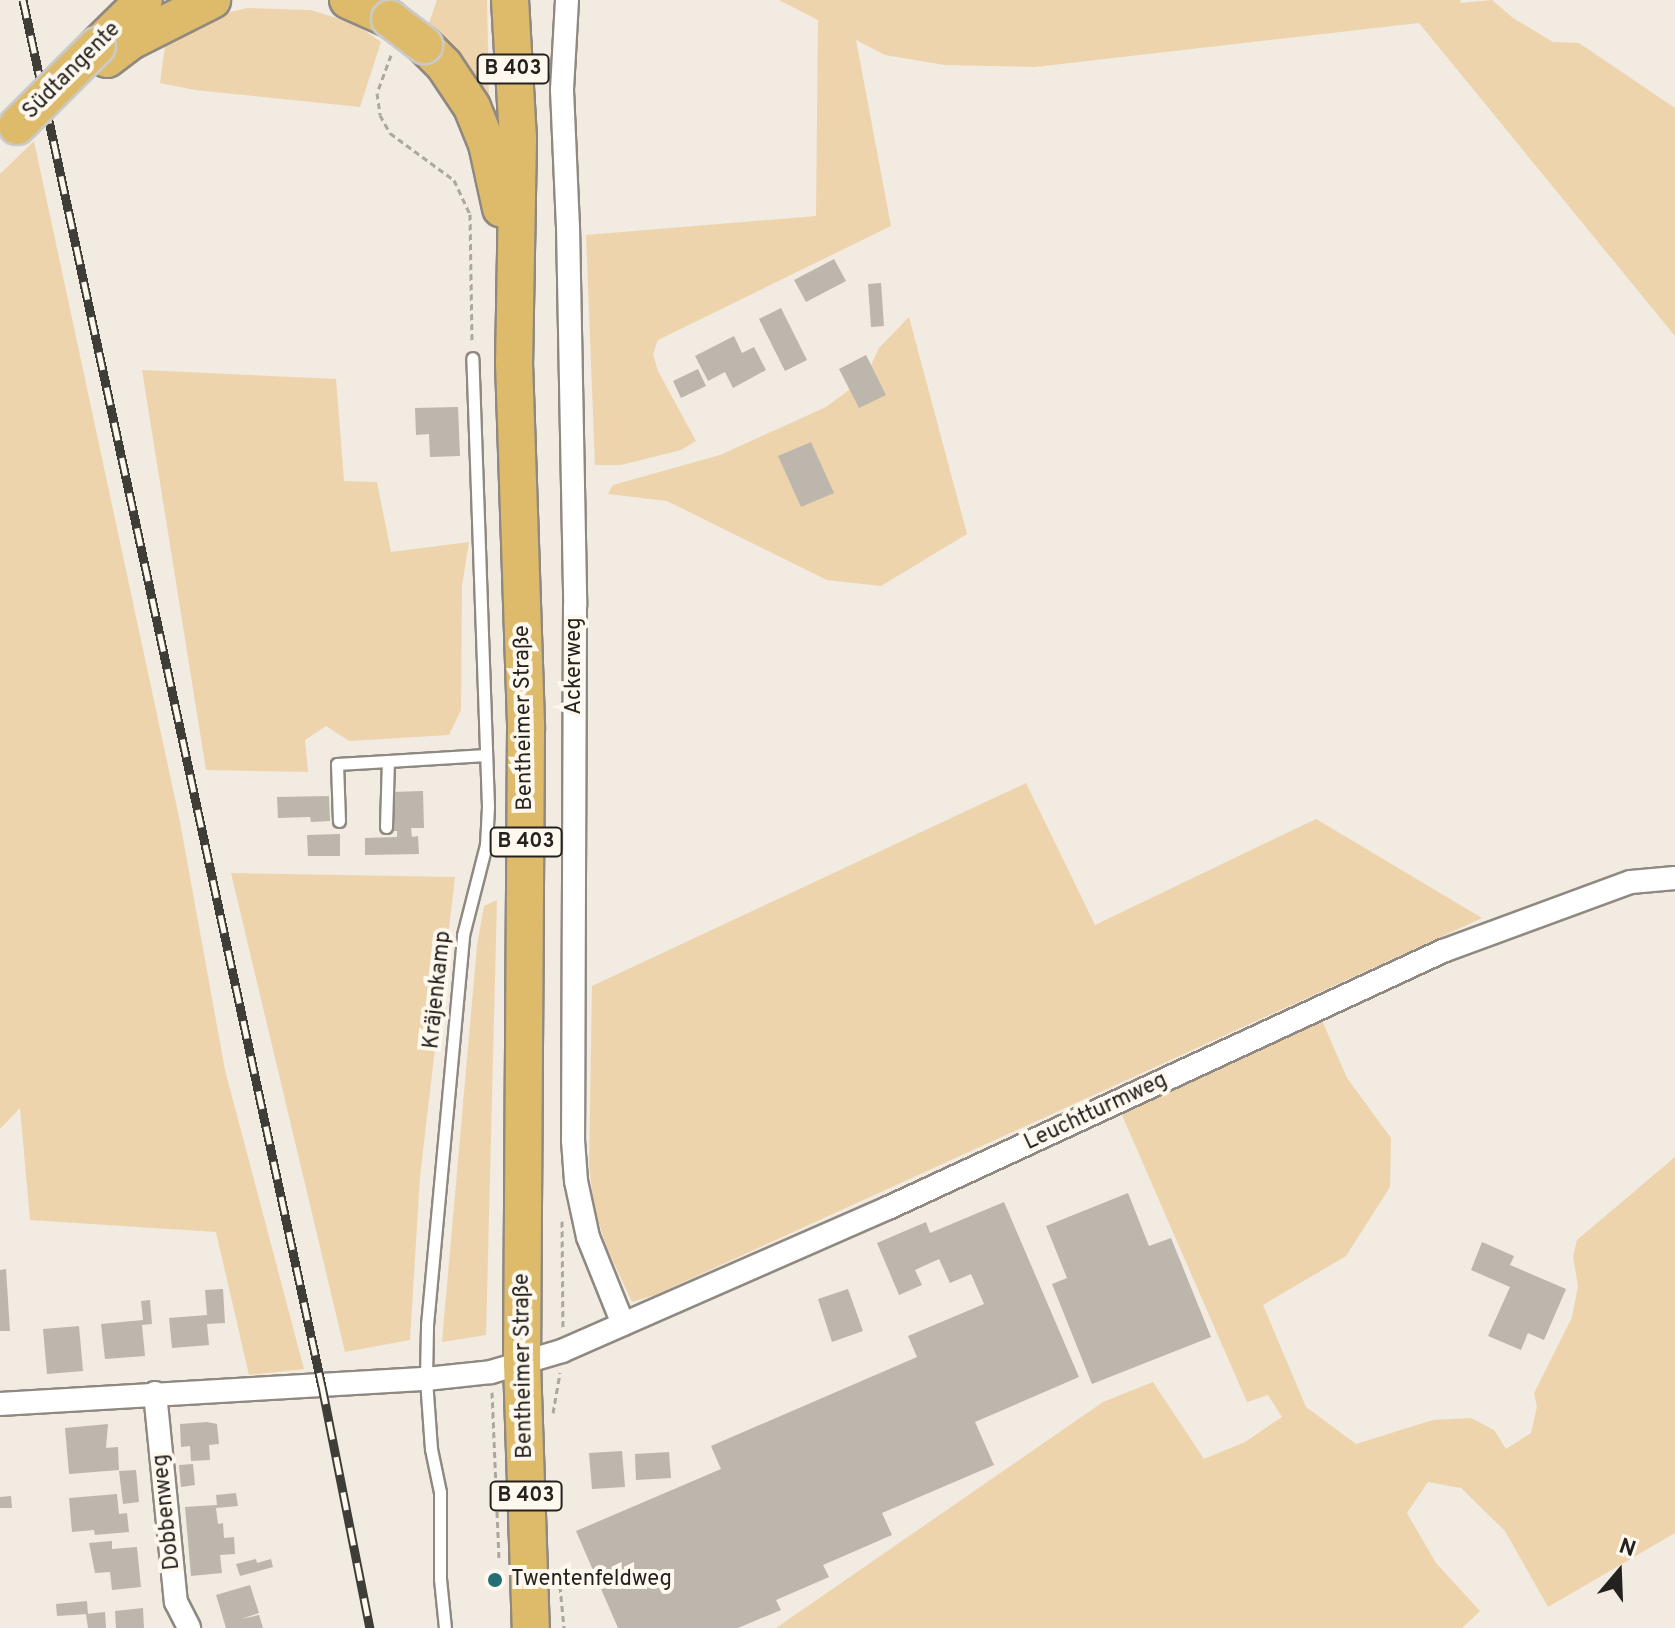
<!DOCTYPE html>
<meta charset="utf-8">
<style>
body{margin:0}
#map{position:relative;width:1675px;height:1628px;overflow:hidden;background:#f1ebe1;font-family:Overpass,sans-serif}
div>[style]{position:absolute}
.green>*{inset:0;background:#eed4ac}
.building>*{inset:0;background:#bdb6ad}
.path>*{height:3px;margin-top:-1.5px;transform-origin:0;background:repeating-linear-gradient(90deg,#aca79f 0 6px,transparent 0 10px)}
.roads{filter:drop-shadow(2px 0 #8f8981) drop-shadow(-2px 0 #8f8981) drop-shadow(0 2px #8f8981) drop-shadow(0 -2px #8f8981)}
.lane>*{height:11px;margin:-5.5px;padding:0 5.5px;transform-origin:5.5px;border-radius:5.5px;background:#fff}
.street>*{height:22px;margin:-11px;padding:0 11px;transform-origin:11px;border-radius:11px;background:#fff}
.primary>*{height:36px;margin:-18px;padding:0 18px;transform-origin:18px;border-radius:18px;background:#debb6a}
.rail>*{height:9px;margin-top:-4.5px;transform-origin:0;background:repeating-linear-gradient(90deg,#fff8ef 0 18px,#3f3d38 0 36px);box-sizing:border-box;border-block:2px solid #3f3d38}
.bridges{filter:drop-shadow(2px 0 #cacac9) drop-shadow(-2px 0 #cacac9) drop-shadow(0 2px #cacac9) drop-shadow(0 -2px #cacac9)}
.primary-bridge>*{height:36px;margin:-18px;padding:0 18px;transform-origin:18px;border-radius:18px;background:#debb6a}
.dots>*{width:22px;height:22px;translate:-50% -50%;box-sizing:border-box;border:4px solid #fff8ef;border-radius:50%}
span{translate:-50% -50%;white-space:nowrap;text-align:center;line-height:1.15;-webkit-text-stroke:8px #fff8ef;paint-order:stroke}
.shield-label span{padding:2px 6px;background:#fff8ef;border:2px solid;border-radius:6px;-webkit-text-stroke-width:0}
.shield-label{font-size:20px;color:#24221e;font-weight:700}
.street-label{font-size:22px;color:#24221e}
.poi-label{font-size:22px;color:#24221e}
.left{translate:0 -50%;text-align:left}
.north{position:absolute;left:1579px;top:1532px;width:80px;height:80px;-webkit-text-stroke:6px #fff8ef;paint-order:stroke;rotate:19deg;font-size:22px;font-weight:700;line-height:32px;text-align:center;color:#24221e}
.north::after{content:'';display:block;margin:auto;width:28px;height:36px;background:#24221e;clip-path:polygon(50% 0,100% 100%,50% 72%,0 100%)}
</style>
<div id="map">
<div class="green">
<div style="clip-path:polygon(437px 0,487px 0,489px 99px,472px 83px,429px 23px)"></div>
<div style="clip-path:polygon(779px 0,1461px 0,1460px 3px,1492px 0,1513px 18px,1553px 42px,1579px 43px,1675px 108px,1675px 336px,1419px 23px,1035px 67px,945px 65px,885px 55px,856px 40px,891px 226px,658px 340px,653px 354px,658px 371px,696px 441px,681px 450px,621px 465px,595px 465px,586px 235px,816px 216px,818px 20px)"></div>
<div style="clip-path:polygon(248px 8px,311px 10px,355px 24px,381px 42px,360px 107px,195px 90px,160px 83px,166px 39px,212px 16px)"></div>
<div style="clip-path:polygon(34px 141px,180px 822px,225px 1070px,304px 1369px,249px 1375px,216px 1232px,30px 1220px,20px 1108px,0 1129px,0 174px)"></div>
<div style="clip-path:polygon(909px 317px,967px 534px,881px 586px,827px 580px,667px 501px,608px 494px,613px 485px,720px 455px,826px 407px,865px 378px,879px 348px)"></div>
<div style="clip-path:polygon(142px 370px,336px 379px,344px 481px,377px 482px,391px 552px,469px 542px,462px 586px,461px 710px,449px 735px,349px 741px,326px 726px,305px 740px,308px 772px,206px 770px)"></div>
<div style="clip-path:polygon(1026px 783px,1095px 925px,1316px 819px,1482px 918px,655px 1295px,632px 1302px,606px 1246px,594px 1207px,589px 1165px,592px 986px)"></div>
<div style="clip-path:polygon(231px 873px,455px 877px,420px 1177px,410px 1340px,345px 1352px)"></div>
<div style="clip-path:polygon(497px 900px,486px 1335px,442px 1342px,477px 946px,484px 906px)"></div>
<div style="clip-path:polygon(1321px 1018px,1347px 1078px,1391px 1138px,1390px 1187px,1346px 1256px,1263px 1305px,1306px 1407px,1356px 1444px,1433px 1420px,1471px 1418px,1494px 1430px,1506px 1449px,1531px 1433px,1537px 1407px,1534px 1393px,1572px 1317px,1578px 1286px,1573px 1257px,1577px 1240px,1675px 1157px,1675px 1533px,1548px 1607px,1505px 1531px,1461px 1488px,1428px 1482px,1407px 1513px,1436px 1563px,1480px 1611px,1462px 1628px,776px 1628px,1103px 1402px,1153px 1382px,1204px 1459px,1245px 1442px,1282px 1417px,1268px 1395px,1247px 1402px,1118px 1106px)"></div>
</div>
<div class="building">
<div style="clip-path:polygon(834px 259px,846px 281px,806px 302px,794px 280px)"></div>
<div style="clip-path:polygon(881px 283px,884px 326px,871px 327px,868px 284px)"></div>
<div style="clip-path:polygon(781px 308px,807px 360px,785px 371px,759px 319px)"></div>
<div style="clip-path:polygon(734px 336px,742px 353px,754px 347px,766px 370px,733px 388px,725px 372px,708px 381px,695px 356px)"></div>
<div style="clip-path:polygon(866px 355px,886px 395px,859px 408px,839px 369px)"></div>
<div style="clip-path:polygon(698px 369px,706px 386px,681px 398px,673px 381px)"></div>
<div style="clip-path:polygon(458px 407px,460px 456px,430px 457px,429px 434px,416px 435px,415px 408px)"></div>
<div style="clip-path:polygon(811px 442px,834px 493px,801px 507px,778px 456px)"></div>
<div style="clip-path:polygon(423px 791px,424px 828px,411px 828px,412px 837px,418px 836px,419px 854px,365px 855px,365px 838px,397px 837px,397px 831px,392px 831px,391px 792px)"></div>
<div style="clip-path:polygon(329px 796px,330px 821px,311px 822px,310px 817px,278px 818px,277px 797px)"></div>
<div style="clip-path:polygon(340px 834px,340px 856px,308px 856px,307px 835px)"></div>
<div style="clip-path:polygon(1128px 1193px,1149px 1246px,1171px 1238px,1211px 1337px,1092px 1384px,1052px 1284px,1067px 1278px,1046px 1226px)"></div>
<div style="clip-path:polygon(1004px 1202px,1079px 1377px,975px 1422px,994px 1465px,882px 1513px,892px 1535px,823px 1565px,829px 1577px,776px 1600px,781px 1610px,738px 1628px,618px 1628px,576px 1531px,721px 1469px,711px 1446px,917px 1357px,908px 1336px,984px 1304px,971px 1274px,950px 1283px,939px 1259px,915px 1270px,922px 1285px,899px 1295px,877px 1243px,926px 1222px,930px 1233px)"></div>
<div style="clip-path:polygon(1482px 1242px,1514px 1256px,1510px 1265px,1566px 1289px,1544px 1340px,1528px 1333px,1521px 1350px,1488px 1336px,1510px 1287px,1471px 1270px)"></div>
<div style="clip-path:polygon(6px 1269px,10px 1331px,0 1331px,0 1270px)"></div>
<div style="clip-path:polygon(223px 1289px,225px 1323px,207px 1324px,209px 1345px,172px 1348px,169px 1318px,207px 1315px,205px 1290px)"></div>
<div style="clip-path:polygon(848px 1289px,863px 1331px,832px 1342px,818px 1299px)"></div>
<div style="clip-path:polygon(150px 1300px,152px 1324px,142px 1325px,145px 1356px,105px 1359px,101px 1324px,143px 1320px,141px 1301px)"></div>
<div style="clip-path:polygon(79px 1326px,83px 1371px,47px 1374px,43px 1329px)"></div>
<div style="clip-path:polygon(207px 1422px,217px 1424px,219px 1444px,209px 1445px,210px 1460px,191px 1461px,190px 1446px,181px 1447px,180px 1424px)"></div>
<div style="clip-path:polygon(108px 1424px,106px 1448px,118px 1447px,119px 1470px,69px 1474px,65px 1428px)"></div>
<div style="clip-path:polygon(622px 1451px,625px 1487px,592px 1489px,589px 1453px)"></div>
<div style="clip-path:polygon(669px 1452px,671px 1478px,636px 1480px,635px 1454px)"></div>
<div style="clip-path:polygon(193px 1464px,195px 1485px,181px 1487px,179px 1465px)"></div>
<div style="clip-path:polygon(136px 1470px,139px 1502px,123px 1504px,119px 1471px)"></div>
<div style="clip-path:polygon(236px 1493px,238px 1506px,216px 1508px,218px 1524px,223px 1523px,224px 1538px,234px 1537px,235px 1554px,220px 1555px,222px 1573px,191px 1576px,185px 1507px,217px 1505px,216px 1495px)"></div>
<div style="clip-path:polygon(117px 1494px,119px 1514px,127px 1513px,129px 1532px,95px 1535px,94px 1530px,72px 1532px,69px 1498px)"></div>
<div style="clip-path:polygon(11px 1496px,12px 1508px,0 1508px,0 1497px)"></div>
<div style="clip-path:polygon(112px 1541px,112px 1549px,137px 1547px,141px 1587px,112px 1590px,110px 1572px,95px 1573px,89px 1543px)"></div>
<div style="clip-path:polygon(256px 1559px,257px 1563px,271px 1559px,273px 1567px,240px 1576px,236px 1564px)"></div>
<div style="clip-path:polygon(250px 1585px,259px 1613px,241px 1619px,259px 1615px,263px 1628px,226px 1628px,216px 1595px)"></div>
<div style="clip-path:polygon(87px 1601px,88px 1614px,57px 1616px,56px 1604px)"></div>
<div style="clip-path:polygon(143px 1608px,144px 1628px,116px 1628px,115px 1611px)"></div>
<div style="clip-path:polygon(105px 1612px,106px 1628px,88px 1628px,86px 1614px)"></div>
</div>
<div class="path">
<div style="left:391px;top:55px;width:40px;rotate:110.2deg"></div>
<div style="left:377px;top:93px;width:22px;rotate:82deg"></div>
<div style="left:380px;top:115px;width:21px;rotate:61deg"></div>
<div style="left:390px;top:133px;width:79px;rotate:36.3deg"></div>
<div style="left:454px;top:180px;width:38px;rotate:65deg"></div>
<div style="left:470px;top:214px;width:128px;rotate:89.1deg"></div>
<div style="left:562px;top:1221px;width:108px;rotate:89.5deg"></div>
<div style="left:492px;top:1392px;width:168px;rotate:87.6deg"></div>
<div style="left:553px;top:1413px;width:41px;rotate:-80.1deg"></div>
<div style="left:559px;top:1576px;width:52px;rotate:84.5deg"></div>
</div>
<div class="roads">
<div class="lane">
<div style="left:339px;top:821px;width:57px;rotate:-92deg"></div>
<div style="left:337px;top:764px;width:51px;rotate:-3.4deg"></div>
<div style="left:386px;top:827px;width:66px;rotate:-88.3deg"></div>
<div style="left:388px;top:761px;width:98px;rotate:-3.5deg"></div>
<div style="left:445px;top:1628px;width:49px;rotate:-95.8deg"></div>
<div style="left:440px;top:1579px;width:87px;rotate:-90deg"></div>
<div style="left:440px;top:1492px;width:44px;rotate:-101.8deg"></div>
<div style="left:431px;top:1449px;width:70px;rotate:-94.1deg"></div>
<div style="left:426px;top:1379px;width:54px;rotate:-88.9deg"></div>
<div style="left:427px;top:1325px;width:392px;rotate:-84.7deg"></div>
<div style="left:463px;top:935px;width:93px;rotate:-75.7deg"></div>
<div style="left:486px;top:845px;width:39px;rotate:-87deg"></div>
<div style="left:488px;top:806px;width:448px;rotate:-92deg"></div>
</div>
<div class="street">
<div style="left:567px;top:0;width:90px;rotate:93.2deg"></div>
<div style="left:562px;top:90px;width:136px;rotate:87.5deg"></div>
<div style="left:568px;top:226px;width:380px;rotate:88.9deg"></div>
<div style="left:575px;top:606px;width:534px;rotate:90.21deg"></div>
<div style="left:573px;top:1140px;width:41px;rotate:85.8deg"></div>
<div style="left:576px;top:1181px;width:57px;rotate:77.9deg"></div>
<div style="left:588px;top:1237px;width:94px;rotate:68.1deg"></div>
<div style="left:155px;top:1393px;width:210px;rotate:84.3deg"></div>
<div style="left:176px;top:1602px;width:29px;rotate:63deg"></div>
<div style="left:0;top:1404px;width:427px;rotate:-3.4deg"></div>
<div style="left:426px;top:1379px;width:65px;rotate:-6.1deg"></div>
<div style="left:491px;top:1372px;width:74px;rotate:-16.5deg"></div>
<div style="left:562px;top:1351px;width:356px;rotate:-23.7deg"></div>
<div style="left:888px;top:1208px;width:612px;rotate:-24.85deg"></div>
<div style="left:1443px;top:951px;width:200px;rotate:-20.2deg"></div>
<div style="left:1631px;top:882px;width:44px;rotate:-5.2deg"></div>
</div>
<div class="primary">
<div style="left:348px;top:0;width:46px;rotate:24.3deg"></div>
<div style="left:510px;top:0;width:138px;rotate:86.7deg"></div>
<div style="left:518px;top:138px;width:224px;rotate:91deg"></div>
<div style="left:514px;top:362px;width:367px;rotate:88.1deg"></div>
<div style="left:526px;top:729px;width:634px;rotate:90.36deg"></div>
<div style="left:522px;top:1363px;width:265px;rotate:88.1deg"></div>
<div style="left:98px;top:45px;width:64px;rotate:-44.4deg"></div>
<div style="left:424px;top:45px;width:28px;rotate:45deg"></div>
<div style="left:444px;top:65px;width:50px;rotate:56.3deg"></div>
<div style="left:472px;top:107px;width:40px;rotate:68deg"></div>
<div style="left:487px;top:144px;width:66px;rotate:77.7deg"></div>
<div style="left:107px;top:59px;width:30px;rotate:-37deg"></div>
<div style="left:131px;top:41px;width:91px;rotate:-26.8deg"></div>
</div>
</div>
<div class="rail">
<div style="left:23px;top:0;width:1418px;rotate:77.83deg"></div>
<div style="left:322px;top:1386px;width:247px;rotate:78.8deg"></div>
</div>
<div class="bridges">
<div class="primary-bridge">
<div style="left:390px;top:19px;width:43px;rotate:37.4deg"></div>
<div style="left:17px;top:126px;width:113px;rotate:-45deg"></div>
</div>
</div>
<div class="dots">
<div style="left:495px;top:1580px;background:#246e75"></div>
</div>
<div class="shield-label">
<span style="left:513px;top:69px">B 403</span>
<span style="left:526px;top:842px">B 403</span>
<span style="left:526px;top:1496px">B 403</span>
</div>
<div class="street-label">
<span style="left:72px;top:71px;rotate:-45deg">Südtangente</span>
<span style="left:575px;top:666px;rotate:-90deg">Ackerweg</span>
<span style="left:524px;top:718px;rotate:-91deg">Bentheimer Straße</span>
<span style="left:438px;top:990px;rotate:-84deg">Kräjenkamp</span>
<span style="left:1096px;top:1112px;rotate:-25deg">Leuchtturmweg</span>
<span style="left:524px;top:1366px;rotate:-91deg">Bentheimer Straße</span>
<span style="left:167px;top:1512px;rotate:-96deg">Dobbenweg</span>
</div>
<div class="poi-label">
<span class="left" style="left:511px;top:1580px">Twentenfeldweg</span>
</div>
<div class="north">N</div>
</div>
